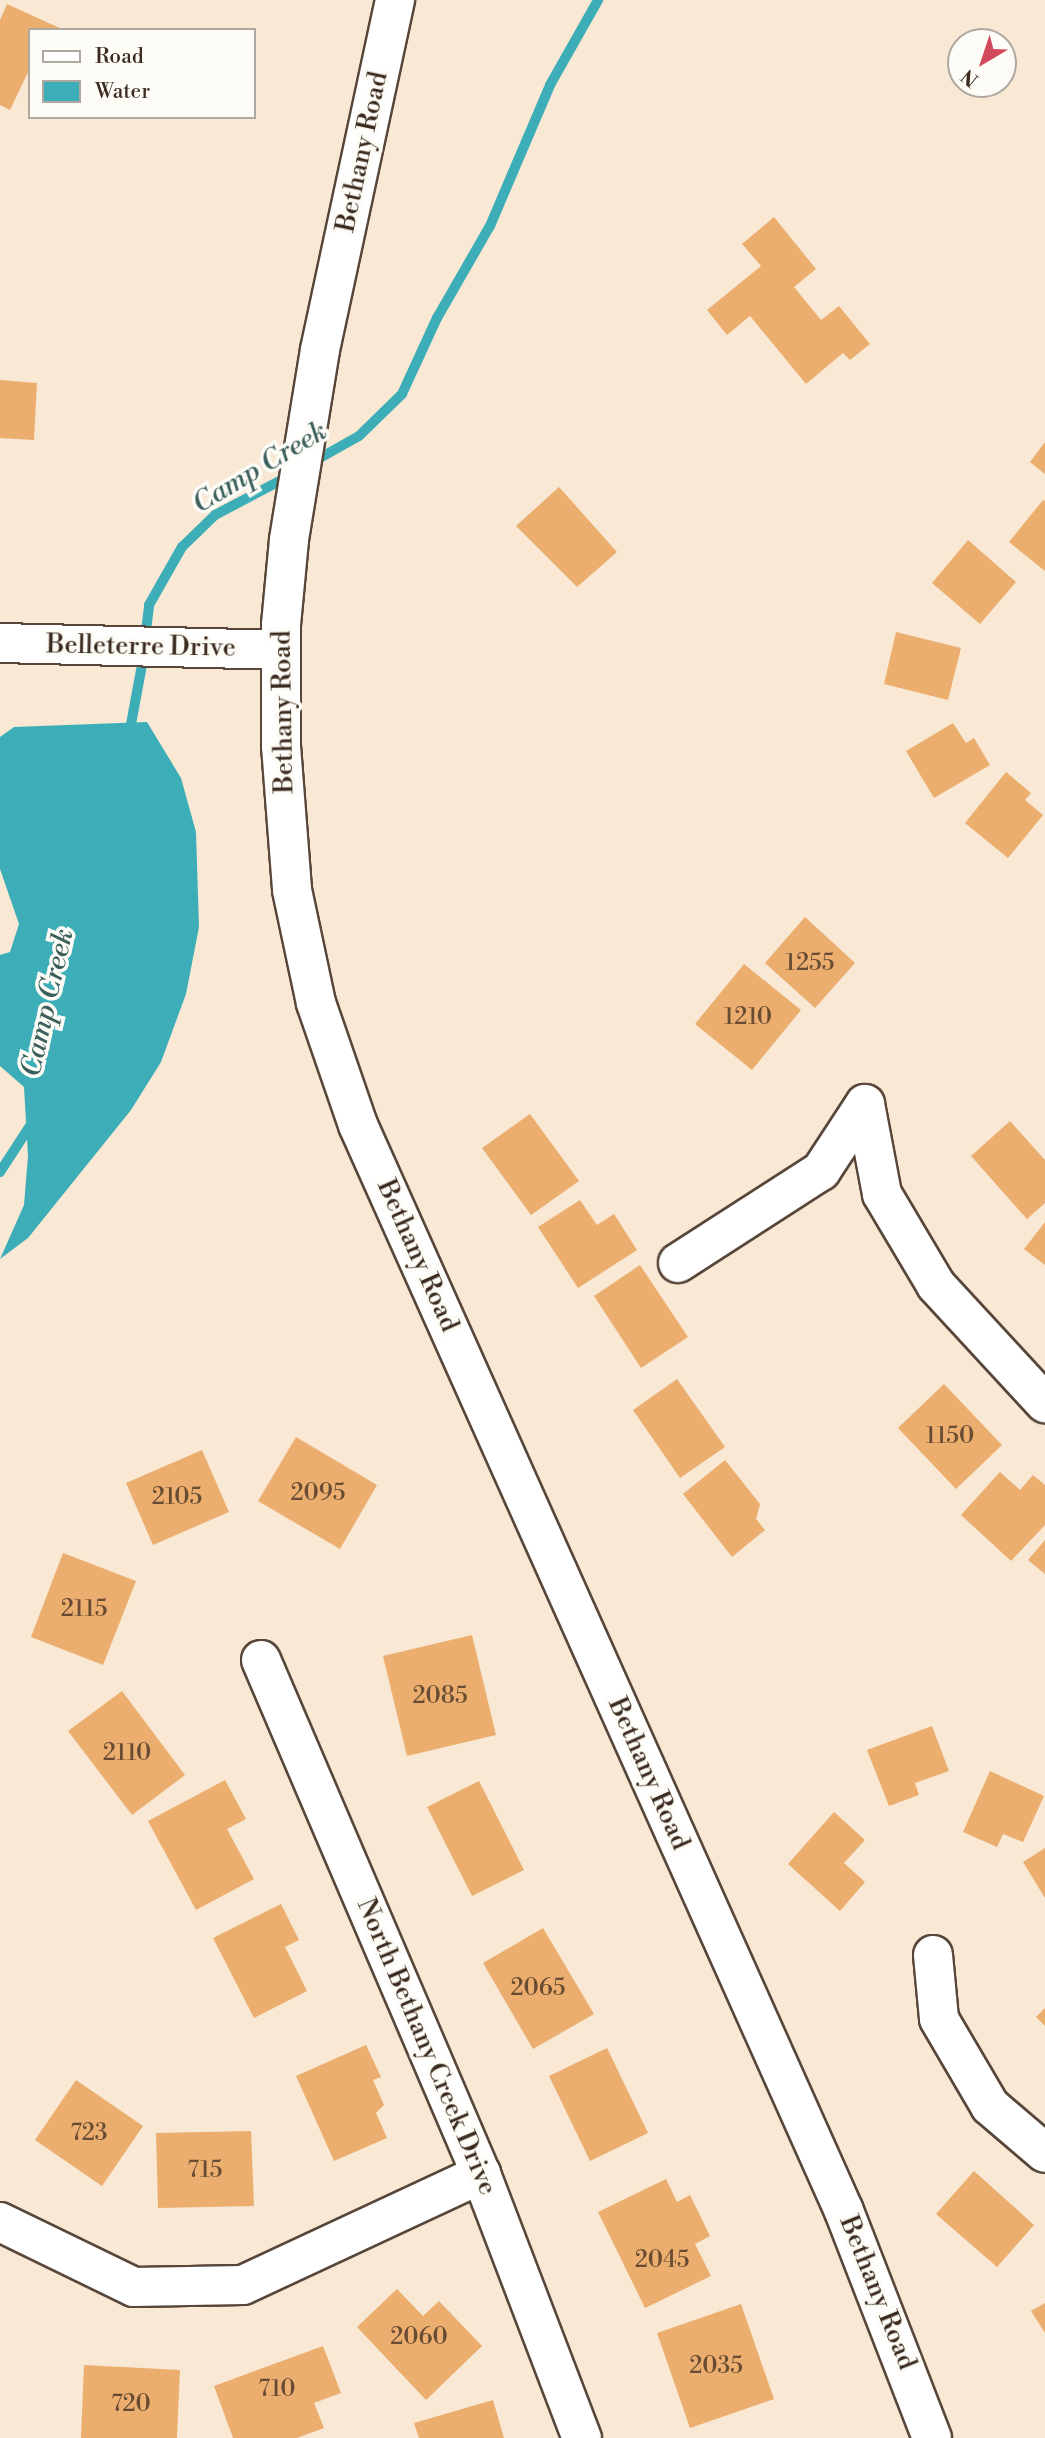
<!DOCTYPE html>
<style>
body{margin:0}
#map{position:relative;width:1045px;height:2438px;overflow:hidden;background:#f8e8d4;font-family:"Libre Bodoni",serif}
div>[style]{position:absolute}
.water>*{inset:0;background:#3daeb8}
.stream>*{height:10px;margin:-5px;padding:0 5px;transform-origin:5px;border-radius:5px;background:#3daeb8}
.building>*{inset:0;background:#ebae6f}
.roads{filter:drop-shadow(2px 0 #574639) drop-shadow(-2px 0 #574639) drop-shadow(0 2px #574639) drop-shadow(0 -2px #574639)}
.minor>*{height:38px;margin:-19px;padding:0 19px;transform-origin:19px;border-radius:19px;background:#fff}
span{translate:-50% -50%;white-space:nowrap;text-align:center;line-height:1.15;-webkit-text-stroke:7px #fdfcf7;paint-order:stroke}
.number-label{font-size:23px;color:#674b32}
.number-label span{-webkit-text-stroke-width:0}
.street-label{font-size:26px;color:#3b2a1e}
.water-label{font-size:28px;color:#3c5f5c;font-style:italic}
.legend{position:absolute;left:28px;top:28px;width:228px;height:91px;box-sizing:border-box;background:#fdfcf7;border:2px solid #afa8a0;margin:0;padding:9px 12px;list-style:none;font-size:21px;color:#3b2a1e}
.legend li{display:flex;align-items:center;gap:14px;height:35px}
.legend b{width:35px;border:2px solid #afa8a0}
.north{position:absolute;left:947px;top:28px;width:70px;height:70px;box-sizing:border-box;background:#fdfcf7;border:2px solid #afa8a0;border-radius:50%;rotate:219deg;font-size:19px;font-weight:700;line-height:28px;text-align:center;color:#3b2a1e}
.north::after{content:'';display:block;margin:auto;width:24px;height:32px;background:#d1495b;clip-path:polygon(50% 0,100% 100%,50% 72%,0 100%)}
</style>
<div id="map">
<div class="water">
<div style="clip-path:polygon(147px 722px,181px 778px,196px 832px,199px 927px,186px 994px,161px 1062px,131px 1110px,28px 1238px,0 1259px,24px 1205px,28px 1156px,24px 1087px,0 1066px,0 955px,10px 952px,19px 924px,0 869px,0 737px,14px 727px)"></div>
</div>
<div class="stream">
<div style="left:311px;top:463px;width:55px;rotate:-29.4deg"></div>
<div style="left:359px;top:436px;width:60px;rotate:-44.3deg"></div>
<div style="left:402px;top:394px;width:84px;rotate:-65.3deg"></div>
<div style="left:437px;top:318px;width:106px;rotate:-60.1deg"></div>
<div style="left:490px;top:226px;width:153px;rotate:-66.9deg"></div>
<div style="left:550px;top:85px;width:98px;rotate:-60.5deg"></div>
<div style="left:145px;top:639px;width:34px;rotate:-83deg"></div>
<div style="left:149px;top:605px;width:67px;rotate:-60.4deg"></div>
<div style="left:182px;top:547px;width:46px;rotate:-44.1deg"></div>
<div style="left:215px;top:515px;width:84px;rotate:-27.8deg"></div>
<div style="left:129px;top:735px;width:82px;rotate:-79.5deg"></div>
<div style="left:0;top:1172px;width:59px;rotate:-56.9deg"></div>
</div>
<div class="building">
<div style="clip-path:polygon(7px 4px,64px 30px,30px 30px,30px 68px,10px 110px,0 105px,0 20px)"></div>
<div style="clip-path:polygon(774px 217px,816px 269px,794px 287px,821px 320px,839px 306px,870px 344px,850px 360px,843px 353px,806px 384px,750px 316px,727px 335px,707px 310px,761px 266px,742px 244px)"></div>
<div style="clip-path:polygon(0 380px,37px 383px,34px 440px,0 438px)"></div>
<div style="clip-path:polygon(1045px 442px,1045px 474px,1030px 462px)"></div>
<div style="clip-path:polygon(559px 487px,617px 552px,577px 587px,516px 526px)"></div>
<div style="clip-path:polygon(1043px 500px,1045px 501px,1045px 571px,1009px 542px)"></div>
<div style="clip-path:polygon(968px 540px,1016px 582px,980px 624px,932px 583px)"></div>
<div style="clip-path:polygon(896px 632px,961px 648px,948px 700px,884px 684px)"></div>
<div style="clip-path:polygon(953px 723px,966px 743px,974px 738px,990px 765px,934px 798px,906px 751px)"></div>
<div style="clip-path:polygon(1006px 772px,1031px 793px,1025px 800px,1043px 815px,1008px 858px,965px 823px)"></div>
<div style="clip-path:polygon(805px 917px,855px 963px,815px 1008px,765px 963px)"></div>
<div style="clip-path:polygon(744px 964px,801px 1010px,752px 1070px,695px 1024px)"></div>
<div style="clip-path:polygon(530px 1114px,579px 1181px,531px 1215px,482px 1148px)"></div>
<div style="clip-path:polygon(1010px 1121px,1045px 1160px,1045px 1203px,1027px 1219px,971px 1156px)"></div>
<div style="clip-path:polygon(580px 1200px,597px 1225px,614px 1214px,637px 1250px,578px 1288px,538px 1227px)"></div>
<div style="clip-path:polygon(1045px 1222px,1045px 1265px,1024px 1249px)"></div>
<div style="clip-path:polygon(640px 1265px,688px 1337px,641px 1368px,594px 1296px)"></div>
<div style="clip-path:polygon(677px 1379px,725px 1447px,680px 1478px,633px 1410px)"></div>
<div style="clip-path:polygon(944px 1384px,1002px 1445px,956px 1489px,898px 1428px)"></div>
<div style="clip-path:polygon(296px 1437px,377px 1485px,340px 1549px,258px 1501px)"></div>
<div style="clip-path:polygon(202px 1450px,229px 1512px,153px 1545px,126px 1483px)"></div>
<div style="clip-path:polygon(725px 1460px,760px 1504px,756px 1519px,765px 1530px,732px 1557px,683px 1494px)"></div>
<div style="clip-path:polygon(1000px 1472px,1020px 1490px,1033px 1475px,1045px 1485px,1045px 1525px,1011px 1561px,961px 1515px)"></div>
<div style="clip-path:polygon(1045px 1540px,1045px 1574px,1028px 1560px)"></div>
<div style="clip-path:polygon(63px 1553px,136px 1581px,103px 1665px,31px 1637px)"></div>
<div style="clip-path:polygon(472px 1635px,496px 1735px,407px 1756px,383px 1656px)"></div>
<div style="clip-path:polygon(122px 1691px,185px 1775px,132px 1815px,68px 1731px)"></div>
<div style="clip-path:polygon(932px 1726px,949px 1771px,915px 1783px,919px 1795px,889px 1806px,867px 1750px)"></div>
<div style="clip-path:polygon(990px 1771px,1044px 1796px,1023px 1842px,1003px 1834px,997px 1847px,963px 1832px)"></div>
<div style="clip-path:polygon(225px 1780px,246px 1819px,227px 1829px,254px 1879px,196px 1910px,148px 1821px)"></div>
<div style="clip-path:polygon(479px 1781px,524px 1870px,472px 1896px,427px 1807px)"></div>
<div style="clip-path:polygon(834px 1812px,865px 1840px,844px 1863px,865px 1882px,840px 1911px,788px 1864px)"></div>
<div style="clip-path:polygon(1045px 1848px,1045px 1898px,1023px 1862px)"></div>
<div style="clip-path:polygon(281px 1904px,299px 1940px,285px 1947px,307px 1991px,254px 2018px,213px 1938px)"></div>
<div style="clip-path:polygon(543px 1928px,594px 2014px,533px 2049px,483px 1963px)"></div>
<div style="clip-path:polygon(1045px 2008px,1045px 2026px,1036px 2017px)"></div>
<div style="clip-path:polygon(366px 2045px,381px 2077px,373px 2080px,384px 2105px,376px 2113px,387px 2138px,334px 2161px,296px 2076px)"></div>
<div style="clip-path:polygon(607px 2048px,648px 2133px,590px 2161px,549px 2076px)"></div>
<div style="clip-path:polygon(76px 2080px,143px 2126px,102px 2186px,35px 2140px)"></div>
<div style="clip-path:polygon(251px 2131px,254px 2206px,158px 2208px,156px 2133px)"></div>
<div style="clip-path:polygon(974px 2171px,1034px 2225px,997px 2267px,936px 2214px)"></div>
<div style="clip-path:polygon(666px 2179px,677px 2202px,690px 2195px,710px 2236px,695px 2244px,711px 2276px,645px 2308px,598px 2212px)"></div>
<div style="clip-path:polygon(397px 2289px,423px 2316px,439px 2301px,482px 2346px,426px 2400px,357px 2327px)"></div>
<div style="clip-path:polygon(1045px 2303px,1045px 2333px,1031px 2311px)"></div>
<div style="clip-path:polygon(741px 2304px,774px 2399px,690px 2428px,657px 2333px)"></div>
<div style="clip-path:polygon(323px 2346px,341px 2393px,314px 2403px,324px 2428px,297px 2438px,233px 2438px,214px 2386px)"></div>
<div style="clip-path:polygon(84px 2365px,180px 2370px,177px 2438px,81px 2438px)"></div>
<div style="clip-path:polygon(493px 2400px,504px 2438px,419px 2438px,414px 2423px)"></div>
</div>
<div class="roads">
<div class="minor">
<div style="left:395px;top:0;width:358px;rotate:102.1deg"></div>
<div style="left:320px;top:350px;width:193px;rotate:99.3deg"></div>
<div style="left:289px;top:540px;width:85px;rotate:95.4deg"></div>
<div style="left:281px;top:625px;width:121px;rotate:90deg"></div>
<div style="left:281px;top:746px;width:144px;rotate:85.6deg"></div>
<div style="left:292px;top:890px;width:116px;rotate:78deg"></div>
<div style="left:316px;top:1003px;width:129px;rotate:71deg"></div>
<div style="left:358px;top:1125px;width:1190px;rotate:65.89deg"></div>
<div style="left:844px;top:2211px;width:243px;rotate:68.8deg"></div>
<div style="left:0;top:643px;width:281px;rotate:1.4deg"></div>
<div style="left:865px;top:1104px;width:92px;rotate:79.3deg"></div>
<div style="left:882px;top:1194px;width:106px;rotate:59.3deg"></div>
<div style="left:936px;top:1285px;width:161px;rotate:47.3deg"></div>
<div style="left:678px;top:1263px;width:170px;rotate:-32.8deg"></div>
<div style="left:821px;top:1171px;width:80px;rotate:-56.7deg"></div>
<div style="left:261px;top:1660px;width:559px;rotate:66.83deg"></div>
<div style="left:481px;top:2174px;width:283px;rotate:69.1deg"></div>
<div style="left:933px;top:1955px;width:64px;rotate:84.6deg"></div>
<div style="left:939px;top:2019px;width:101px;rotate:59.6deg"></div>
<div style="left:990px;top:2106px;width:72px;rotate:40.5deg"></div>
<div style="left:0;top:2222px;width:149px;rotate:25.9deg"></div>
<div style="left:134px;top:2287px;width:109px;rotate:-1.1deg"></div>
<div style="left:243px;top:2285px;width:263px;rotate:-25deg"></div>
</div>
</div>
<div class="number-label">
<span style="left:810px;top:963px">1255</span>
<span style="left:748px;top:1017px">1210</span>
<span style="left:950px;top:1436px">1150</span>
<span style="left:318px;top:1493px">2095</span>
<span style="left:177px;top:1497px">2105</span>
<span style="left:84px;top:1609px">2115</span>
<span style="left:440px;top:1696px">2085</span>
<span style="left:127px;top:1753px">2110</span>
<span style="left:538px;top:1988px">2065</span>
<span style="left:89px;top:2133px">723</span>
<span style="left:205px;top:2170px">715</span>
<span style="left:662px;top:2260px">2045</span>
<span style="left:419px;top:2337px">2060</span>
<span style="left:716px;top:2366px">2035</span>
<span style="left:277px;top:2389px">710</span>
<span style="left:131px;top:2404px">720</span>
</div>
<div class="street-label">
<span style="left:363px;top:152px;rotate:-78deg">Bethany Road</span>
<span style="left:141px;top:647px;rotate:1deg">Belleterre Drive</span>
<span style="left:284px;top:712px;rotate:-91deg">Bethany Road</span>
<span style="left:417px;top:1256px;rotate:66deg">Bethany Road</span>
<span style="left:648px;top:1774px;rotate:66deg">Bethany Road</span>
<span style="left:426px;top:2047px;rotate:67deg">North Bethany Creek Drive</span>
<span style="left:877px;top:2293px;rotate:68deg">Bethany Road</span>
</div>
<div class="water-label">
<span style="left:260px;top:468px;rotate:-31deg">Camp Creek</span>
<span style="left:48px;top:1003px;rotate:-77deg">Camp Creek</span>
</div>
<ul class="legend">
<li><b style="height:9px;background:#fff"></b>Road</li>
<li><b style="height:19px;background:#3daeb8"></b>Water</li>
</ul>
<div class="north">N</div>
</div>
